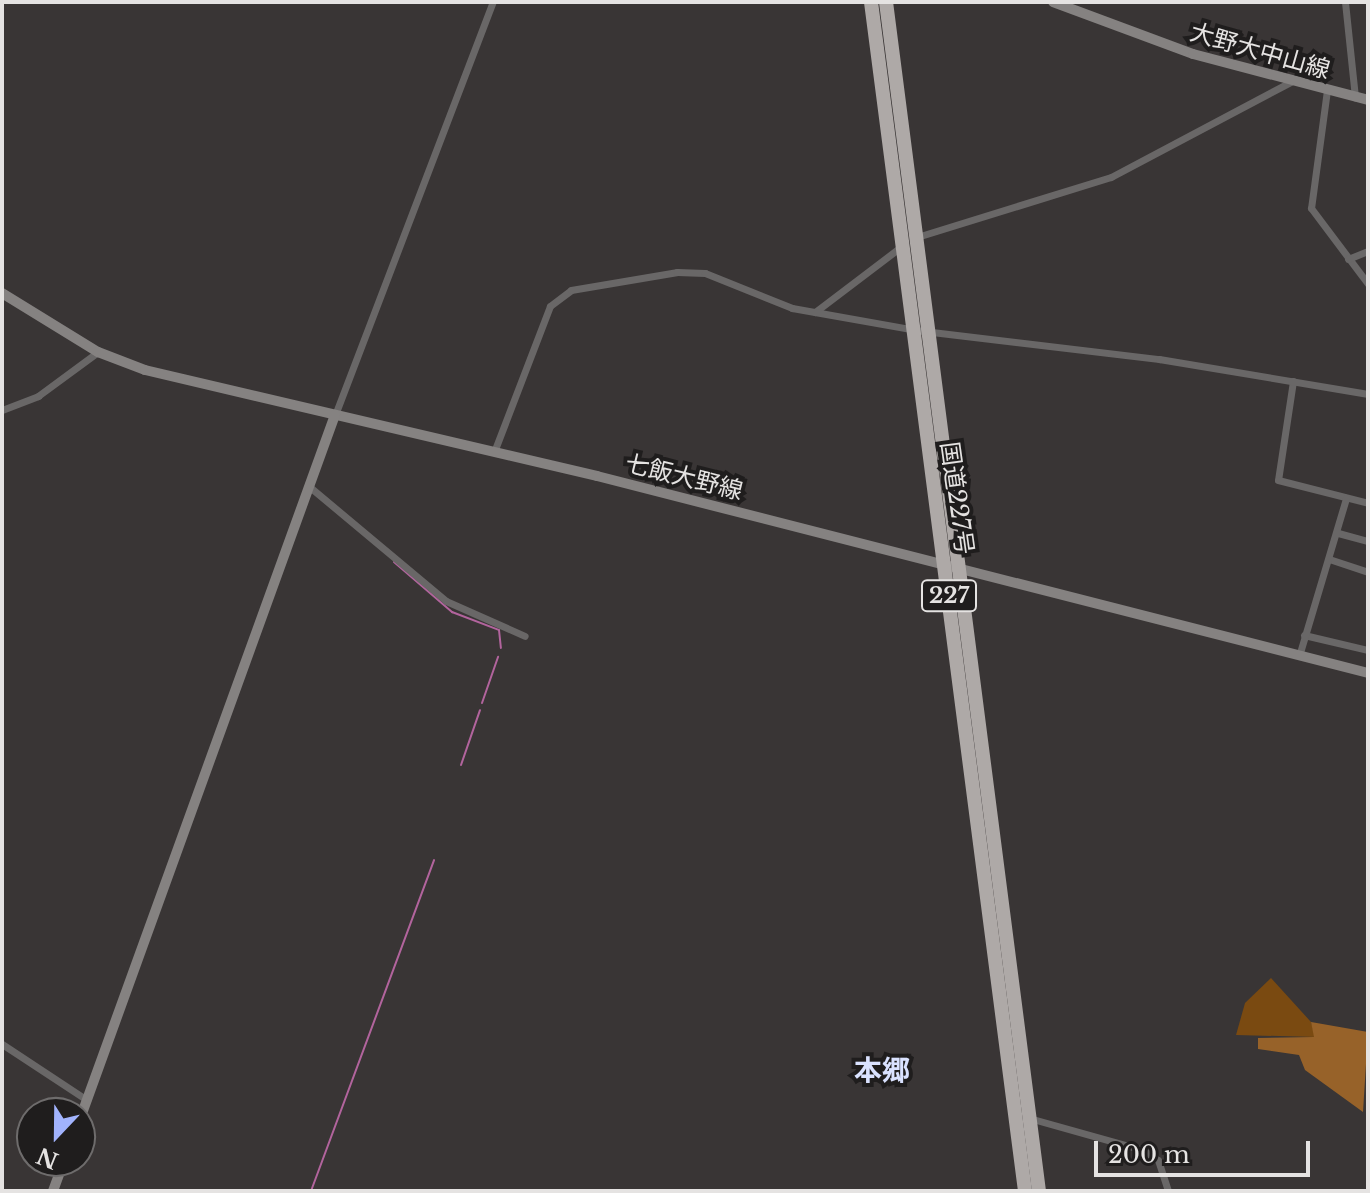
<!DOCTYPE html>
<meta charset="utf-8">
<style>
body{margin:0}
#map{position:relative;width:1370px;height:1193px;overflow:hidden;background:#393535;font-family:"Libre Baskerville","Noto Sans JP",serif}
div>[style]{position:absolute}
.green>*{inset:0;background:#7a4a11}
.forest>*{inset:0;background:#976229}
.stream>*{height:2px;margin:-1px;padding:0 1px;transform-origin:1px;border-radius:1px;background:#b2649d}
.street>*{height:7px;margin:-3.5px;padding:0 3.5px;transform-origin:3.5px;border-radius:3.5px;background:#696767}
.secondary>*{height:10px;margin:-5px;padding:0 5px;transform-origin:5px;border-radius:5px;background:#858281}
.highway>*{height:14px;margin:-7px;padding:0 7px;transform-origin:7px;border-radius:7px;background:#aea9a7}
span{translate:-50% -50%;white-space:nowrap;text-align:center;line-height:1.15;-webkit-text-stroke:8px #1f1d1d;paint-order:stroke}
.shield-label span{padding:2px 6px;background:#1f1d1d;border:2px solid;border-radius:6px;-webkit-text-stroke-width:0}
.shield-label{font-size:22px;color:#e5e3e2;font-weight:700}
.street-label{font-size:24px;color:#e5e3e2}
.quarter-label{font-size:28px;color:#dae2ff;font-weight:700}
.frame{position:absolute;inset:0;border:4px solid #e5e3e2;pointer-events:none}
.north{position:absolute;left:16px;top:1097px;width:80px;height:80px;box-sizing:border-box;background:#1f1d1d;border:2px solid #6e6c6c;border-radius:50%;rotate:202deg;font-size:22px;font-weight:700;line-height:32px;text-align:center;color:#e5e3e2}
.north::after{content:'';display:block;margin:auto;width:28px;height:36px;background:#a1b3fd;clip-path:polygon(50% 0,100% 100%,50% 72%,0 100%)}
.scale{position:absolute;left:1094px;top:1141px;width:216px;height:36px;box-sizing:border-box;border:4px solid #e5e3e2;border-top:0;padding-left:10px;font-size:24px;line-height:28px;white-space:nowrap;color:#e5e3e2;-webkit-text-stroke:6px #1f1d1d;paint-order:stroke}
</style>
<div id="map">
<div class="green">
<div style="clip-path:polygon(1271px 978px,1311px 1022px,1315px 1037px,1236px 1035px,1245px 1003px)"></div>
</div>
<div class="forest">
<div style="clip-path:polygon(1311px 1022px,1368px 1032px,1363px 1112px,1305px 1070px,1299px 1055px,1258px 1049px,1258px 1038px,1314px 1037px)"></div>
</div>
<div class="stream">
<div style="left:394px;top:562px;width:77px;rotate:40.8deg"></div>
<div style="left:452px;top:612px;width:50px;rotate:21deg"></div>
<div style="left:499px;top:630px;width:18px;rotate:84deg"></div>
<div style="left:482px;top:703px;width:49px;rotate:-70.8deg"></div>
<div style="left:461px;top:765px;width:58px;rotate:-70.9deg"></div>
<div style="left:311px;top:1191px;width:353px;rotate:-69.6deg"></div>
</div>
<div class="street">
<div style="left:1345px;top:2px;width:96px;rotate:84deg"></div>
<div style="left:1327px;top:90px;width:119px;rotate:97.7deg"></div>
<div style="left:1311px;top:208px;width:95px;rotate:53.1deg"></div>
<div style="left:917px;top:237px;width:203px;rotate:-17.2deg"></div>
<div style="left:1111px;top:177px;width:205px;rotate:-27.9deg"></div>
<div style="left:1348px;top:259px;width:22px;rotate:-22deg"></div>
<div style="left:815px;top:312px;width:109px;rotate:-37.2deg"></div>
<div style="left:1293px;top:381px;width:100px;rotate:98.6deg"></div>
<div style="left:1278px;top:480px;width:93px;rotate:14.3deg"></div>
<div style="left:2px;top:410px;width:39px;rotate:-21deg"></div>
<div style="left:38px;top:396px;width:74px;rotate:-36.3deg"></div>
<div style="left:335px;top:415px;width:442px;rotate:-69.1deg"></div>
<div style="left:494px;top:452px;width:156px;rotate:-69deg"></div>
<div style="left:550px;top:306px;width:26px;rotate:-37deg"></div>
<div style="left:571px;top:290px;width:108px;rotate:-9.6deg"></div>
<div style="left:677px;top:272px;width:28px;rotate:2deg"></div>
<div style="left:705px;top:273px;width:94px;rotate:21.9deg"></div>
<div style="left:792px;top:308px;width:125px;rotate:10.1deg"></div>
<div style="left:915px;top:330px;width:246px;rotate:6.8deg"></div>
<div style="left:1159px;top:359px;width:212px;rotate:9.5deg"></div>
<div style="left:311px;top:488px;width:176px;rotate:39.9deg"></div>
<div style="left:446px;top:601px;width:86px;rotate:23.9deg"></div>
<div style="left:1338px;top:533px;width:31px;rotate:15deg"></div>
<div style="left:1329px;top:559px;width:41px;rotate:18.4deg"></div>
<div style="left:1304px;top:635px;width:66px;rotate:13.2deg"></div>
<div style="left:1299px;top:656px;width:165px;rotate:-73.4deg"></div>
<div style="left:2px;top:1044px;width:102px;rotate:33.4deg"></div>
<div style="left:1029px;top:1118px;width:118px;rotate:15.7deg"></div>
<div style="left:1143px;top:1150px;width:18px;rotate:34deg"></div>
<div style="left:1158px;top:1160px;width:33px;rotate:72deg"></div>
</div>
<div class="secondary">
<div style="left:1053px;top:2px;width:149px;rotate:20.4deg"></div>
<div style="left:1193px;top:54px;width:181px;rotate:14.7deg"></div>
<div style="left:2px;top:293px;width:113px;rotate:31.6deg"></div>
<div style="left:98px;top:352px;width:50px;rotate:21deg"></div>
<div style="left:145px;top:370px;width:464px;rotate:13.2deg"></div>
<div style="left:597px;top:476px;width:796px;rotate:14.33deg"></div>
<div style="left:80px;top:1119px;width:749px;rotate:-70.09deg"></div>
<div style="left:53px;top:1191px;width:32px;rotate:-70deg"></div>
</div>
<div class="highway">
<div style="left:871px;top:2px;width:1199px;rotate:82.62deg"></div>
<div style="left:886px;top:2px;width:1199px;rotate:82.67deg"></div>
</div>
<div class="shield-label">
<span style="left:949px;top:596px">227</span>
</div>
<div class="street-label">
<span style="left:1260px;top:51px;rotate:16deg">大野大中山線</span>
<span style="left:684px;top:477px;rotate:14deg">七飯大野線</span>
<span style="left:957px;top:498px;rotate:82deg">国道227号</span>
</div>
<div class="quarter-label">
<span style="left:882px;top:1071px">本郷</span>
</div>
<div class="frame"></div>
<div class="north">N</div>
<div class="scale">200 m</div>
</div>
